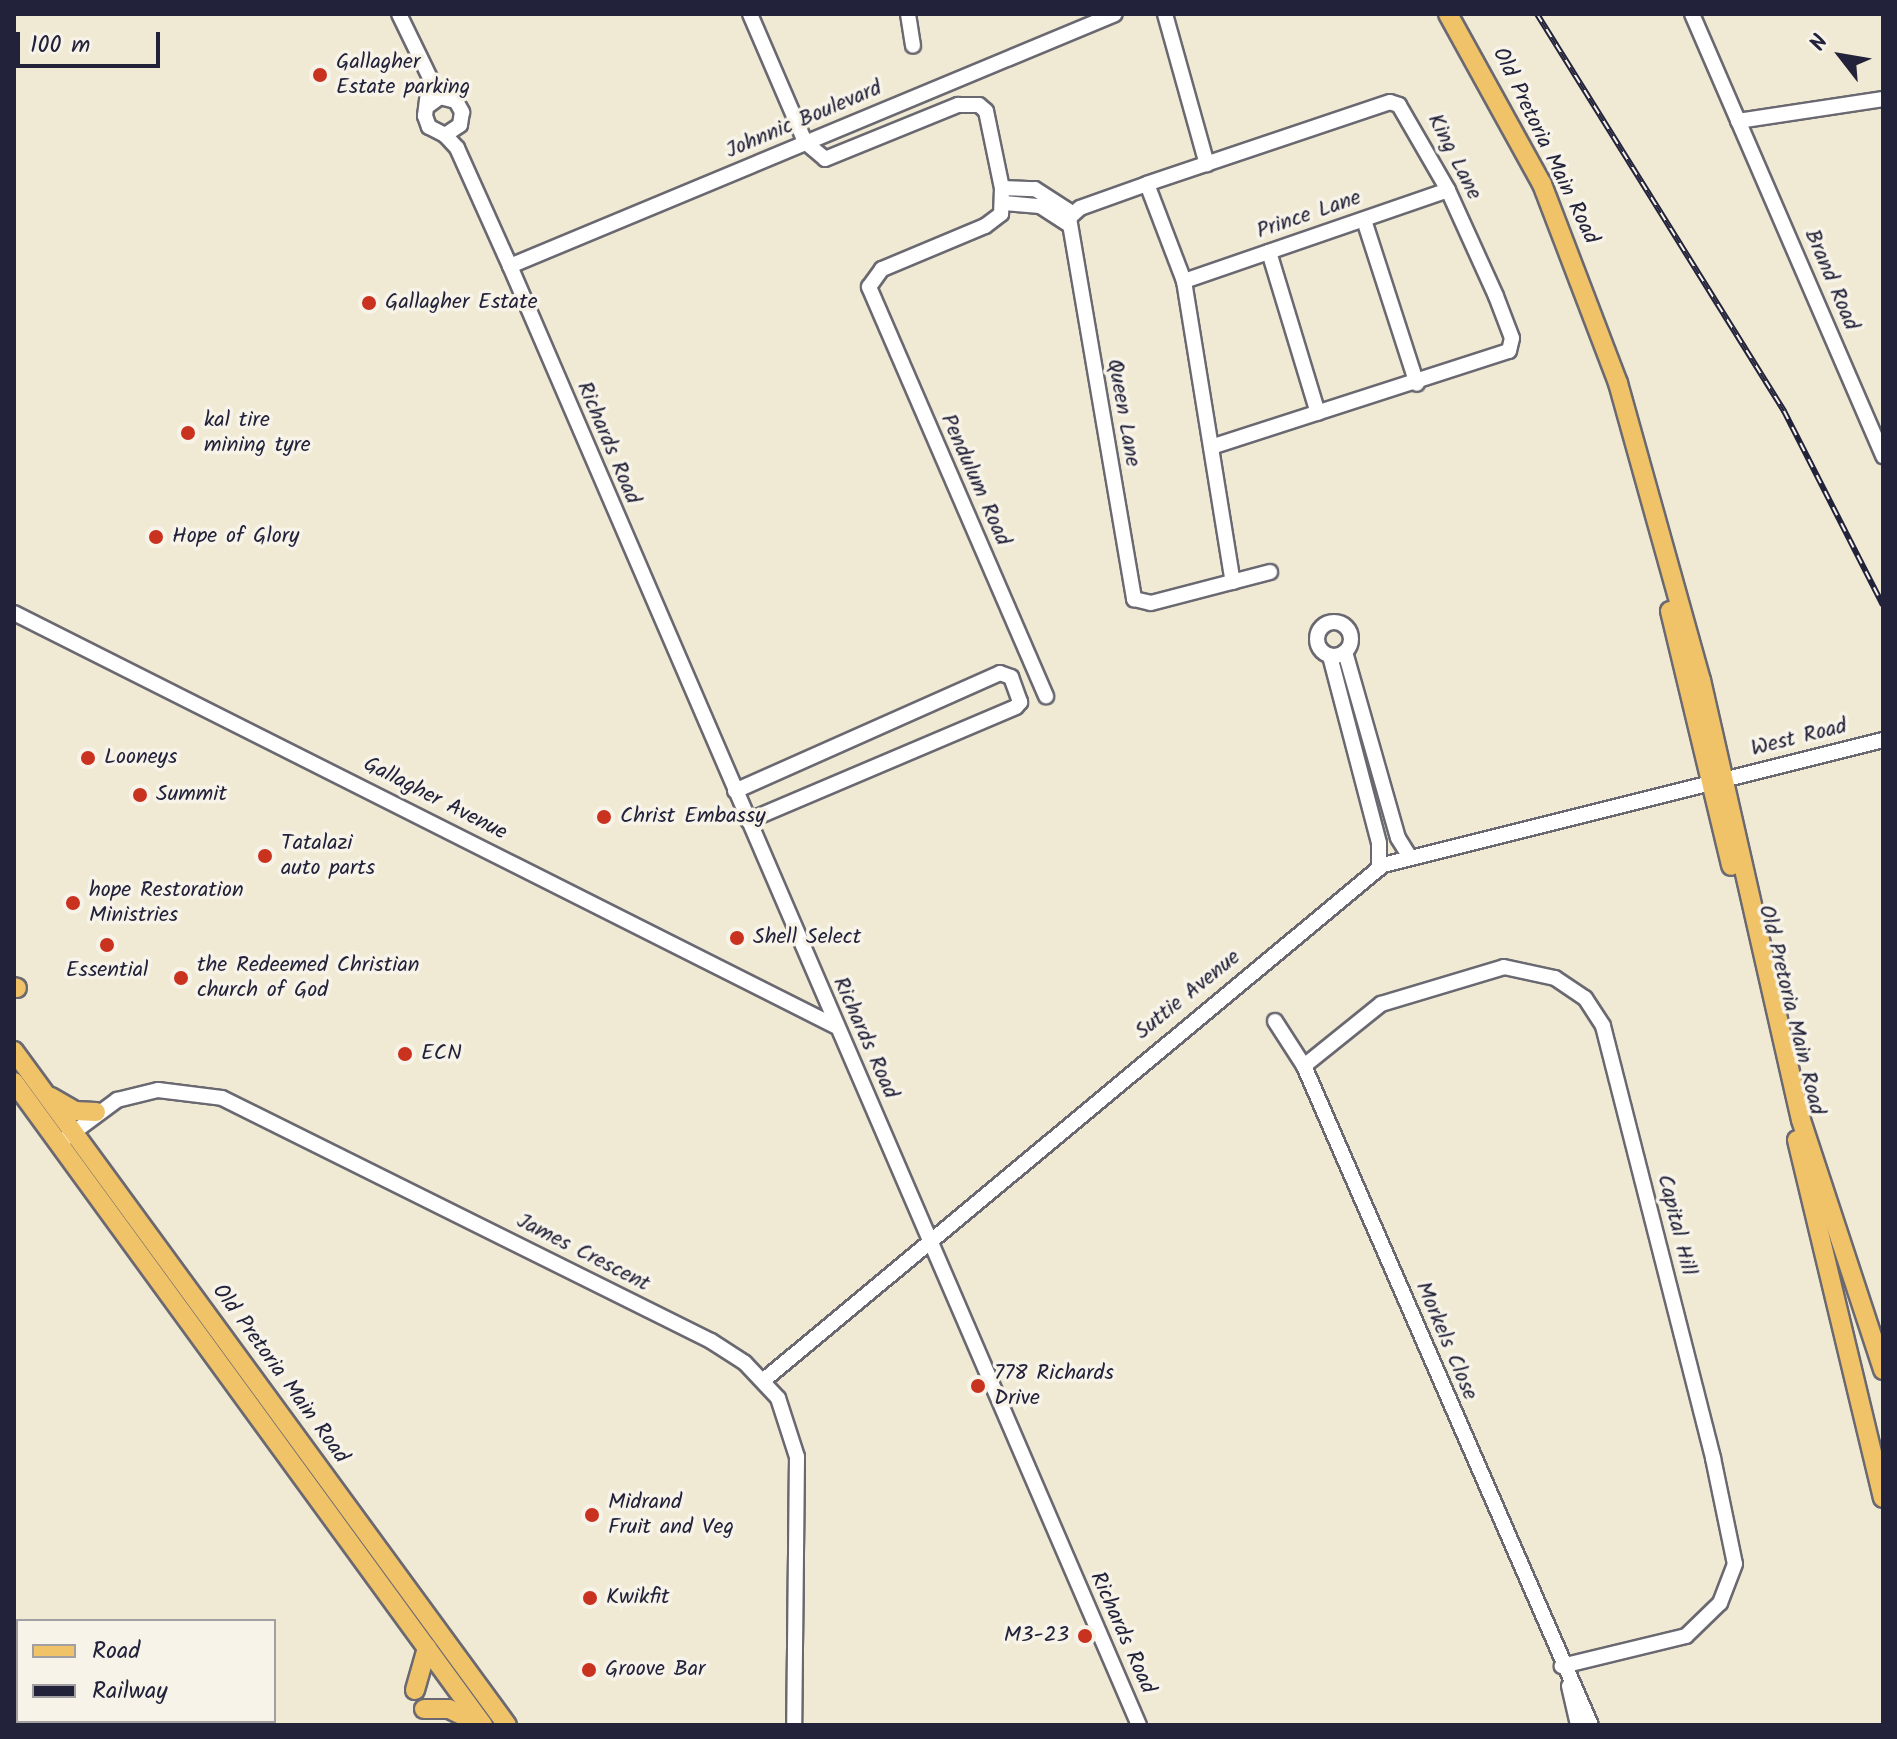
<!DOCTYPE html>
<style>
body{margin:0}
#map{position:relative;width:1897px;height:1739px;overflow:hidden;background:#f0ead4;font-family:Kalam,sans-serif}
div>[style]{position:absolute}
.roads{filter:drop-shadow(2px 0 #6a6871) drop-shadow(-2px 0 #6a6871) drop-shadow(0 2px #6a6871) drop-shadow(0 -2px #6a6871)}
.minor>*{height:14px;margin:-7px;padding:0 7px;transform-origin:7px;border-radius:7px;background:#fff}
.minor>.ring{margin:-7px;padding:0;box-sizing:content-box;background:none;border:14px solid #fff;border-radius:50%}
.major>*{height:18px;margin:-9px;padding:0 9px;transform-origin:9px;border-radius:9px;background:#f1c369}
.rail>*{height:6px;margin-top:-3px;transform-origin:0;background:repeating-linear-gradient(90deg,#f7f3e8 0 9px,#22223b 0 18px);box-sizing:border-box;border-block:2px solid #22223b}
.dots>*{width:22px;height:22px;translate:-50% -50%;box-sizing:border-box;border:4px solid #f7f3e8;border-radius:50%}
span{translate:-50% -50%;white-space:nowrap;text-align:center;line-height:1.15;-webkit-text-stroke:7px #f7f3e8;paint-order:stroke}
.poi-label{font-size:22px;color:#22223b}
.left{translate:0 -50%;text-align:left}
.right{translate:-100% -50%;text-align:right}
.street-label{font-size:22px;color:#22223b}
.frame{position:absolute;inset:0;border:16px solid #22223b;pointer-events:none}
.legend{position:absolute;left:16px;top:1619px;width:260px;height:104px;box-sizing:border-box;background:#f7f3e8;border:2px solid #a29fa3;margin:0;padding:10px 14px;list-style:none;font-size:24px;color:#22223b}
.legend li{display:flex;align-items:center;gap:16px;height:40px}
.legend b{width:40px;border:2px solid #a29fa3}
.north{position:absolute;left:1801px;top:16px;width:80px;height:80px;-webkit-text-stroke:6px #f7f3e8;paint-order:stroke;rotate:301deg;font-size:22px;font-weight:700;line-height:32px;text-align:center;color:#22223b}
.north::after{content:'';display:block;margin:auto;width:28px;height:36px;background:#22223b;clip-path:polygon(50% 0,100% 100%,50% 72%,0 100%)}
.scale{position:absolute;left:16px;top:32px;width:144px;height:36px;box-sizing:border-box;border:4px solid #22223b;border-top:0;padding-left:10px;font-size:24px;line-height:28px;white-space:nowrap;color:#22223b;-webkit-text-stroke:6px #f7f3e8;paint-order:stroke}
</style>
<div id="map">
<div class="roads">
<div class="minor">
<div style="left:399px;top:14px;width:82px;rotate:64.1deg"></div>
<div style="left:750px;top:14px;width:139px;rotate:66.7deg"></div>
<div style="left:805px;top:142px;width:26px;rotate:40deg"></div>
<div style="left:825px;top:159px;width:144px;rotate:-22.1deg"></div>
<div style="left:958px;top:105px;width:21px"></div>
<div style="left:979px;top:105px;width:9px;rotate:41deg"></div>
<div style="left:986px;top:111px;width:79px;rotate:78.3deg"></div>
<div style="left:1002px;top:188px;width:26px;rotate:92deg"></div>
<div style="left:1001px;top:214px;width:20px;rotate:143deg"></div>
<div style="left:985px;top:226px;width:112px;rotate:157.3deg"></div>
<div style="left:882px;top:269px;width:22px;rotate:126deg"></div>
<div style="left:869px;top:287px;width:446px;rotate:66.6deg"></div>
<div style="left:908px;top:14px;width:32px;rotate:81deg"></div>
<div style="left:1165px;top:14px;width:156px;rotate:74.4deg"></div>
<div style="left:1692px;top:14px;width:482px;rotate:66.6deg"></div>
<div style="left:429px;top:105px;width:14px;rotate:-36deg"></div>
<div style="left:440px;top:97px;width:16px;rotate:14deg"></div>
<div style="left:456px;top:101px;width:13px;rotate:61deg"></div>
<div style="left:462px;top:112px;width:13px;rotate:99deg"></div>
<div style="left:460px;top:125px;width:18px;rotate:146deg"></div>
<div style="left:445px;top:135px;width:18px;rotate:-153deg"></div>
<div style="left:429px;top:127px;width:12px;rotate:-110deg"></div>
<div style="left:425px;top:116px;width:33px;rotate:-83deg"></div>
<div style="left:1738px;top:121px;width:147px;rotate:-8.6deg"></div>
<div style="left:445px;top:135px;width:18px;rotate:47deg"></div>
<div style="left:457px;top:148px;width:129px;rotate:65.8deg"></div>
<div style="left:510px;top:266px;width:1589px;rotate:66.68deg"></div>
<div style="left:1147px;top:184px;width:104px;rotate:69.1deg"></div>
<div style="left:1184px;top:281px;width:305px;rotate:80.8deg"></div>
<div style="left:1002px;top:188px;width:33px;rotate:2deg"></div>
<div style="left:1035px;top:189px;width:44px;rotate:33deg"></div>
<div style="left:1004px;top:203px;width:36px;rotate:5deg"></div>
<div style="left:1040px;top:206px;width:33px;rotate:33deg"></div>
<div style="left:1364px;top:220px;width:172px;rotate:72.1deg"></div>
<div style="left:1269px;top:252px;width:168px;rotate:73.1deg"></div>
<div style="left:510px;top:266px;width:655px;rotate:-22.61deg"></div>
<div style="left:1184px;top:281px;width:279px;rotate:-19deg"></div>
<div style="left:1211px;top:447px;width:313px;rotate:-17.9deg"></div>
<div style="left:1509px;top:351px;width:13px;rotate:-77deg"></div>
<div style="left:1512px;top:338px;width:45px;rotate:-110.9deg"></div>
<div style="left:1496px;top:296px;width:116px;rotate:-114.4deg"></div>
<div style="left:1448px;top:190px;width:98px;rotate:-120deg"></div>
<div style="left:1399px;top:105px;width:9px;rotate:-162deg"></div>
<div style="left:1390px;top:102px;width:256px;rotate:161.4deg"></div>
<div style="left:1147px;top:184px;width:71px;rotate:160.3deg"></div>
<div style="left:1080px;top:208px;width:15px;rotate:138deg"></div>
<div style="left:1069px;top:218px;width:387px;rotate:80.3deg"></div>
<div style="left:1134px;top:599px;width:17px;rotate:13deg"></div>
<div style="left:1151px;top:603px;width:123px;rotate:-14.6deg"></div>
<div style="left:14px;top:613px;width:919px;rotate:26.7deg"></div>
<div class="ring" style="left:1317px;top:622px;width:20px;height:20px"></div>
<div style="left:1345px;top:652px;width:193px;rotate:74.1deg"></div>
<div style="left:1398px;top:838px;width:22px;rotate:58deg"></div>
<div style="left:1330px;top:656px;width:193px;rotate:75.3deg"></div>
<div style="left:1379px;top:843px;width:25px;rotate:90deg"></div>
<div style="left:735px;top:791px;width:290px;rotate:-24deg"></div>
<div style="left:1000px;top:673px;width:12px;rotate:20deg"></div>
<div style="left:1011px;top:677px;width:27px;rotate:70deg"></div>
<div style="left:1020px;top:702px;width:6px;rotate:129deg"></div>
<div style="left:1016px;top:707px;width:291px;rotate:157deg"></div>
<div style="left:1275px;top:1021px;width:54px;rotate:57.2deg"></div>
<div style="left:1304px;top:1066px;width:719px;rotate:66.47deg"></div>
<div style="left:1304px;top:1066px;width:99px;rotate:-38.8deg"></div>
<div style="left:1381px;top:1004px;width:128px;rotate:-16.7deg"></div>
<div style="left:1504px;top:967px;width:52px;rotate:12.2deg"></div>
<div style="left:1555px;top:978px;width:36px;rotate:34deg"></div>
<div style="left:1585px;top:998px;width:33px;rotate:57deg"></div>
<div style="left:1603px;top:1026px;width:446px;rotate:75.7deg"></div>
<div style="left:1713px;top:1458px;width:108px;rotate:78.3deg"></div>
<div style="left:1735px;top:1564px;width:42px;rotate:111deg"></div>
<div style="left:1720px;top:1603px;width:47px;rotate:135.9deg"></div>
<div style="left:1686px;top:1636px;width:128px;rotate:166.4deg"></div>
<div style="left:58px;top:1144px;width:74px;rotate:-36.7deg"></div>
<div style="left:117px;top:1100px;width:42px;rotate:-13.7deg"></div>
<div style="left:158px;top:1090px;width:64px;rotate:7.1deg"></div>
<div style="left:222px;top:1098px;width:546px;rotate:26.42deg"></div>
<div style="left:711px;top:1341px;width:40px;rotate:32.9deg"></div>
<div style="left:745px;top:1363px;width:48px;rotate:46.7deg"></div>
<div style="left:778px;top:1398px;width:62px;rotate:72.1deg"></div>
<div style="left:797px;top:1457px;width:268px;rotate:90.6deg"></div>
<div style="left:764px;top:1380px;width:805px;rotate:-39.76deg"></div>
<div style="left:1383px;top:865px;width:515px;rotate:-14.04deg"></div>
<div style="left:1569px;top:1686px;width:40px;rotate:77deg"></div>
</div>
<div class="major">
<div style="left:1448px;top:14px;width:194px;rotate:61.1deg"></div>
<div style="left:1542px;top:184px;width:213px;rotate:69.1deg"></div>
<div style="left:1618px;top:383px;width:308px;rotate:74.4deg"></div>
<div style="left:1701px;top:680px;width:451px;rotate:77.2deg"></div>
<div style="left:1801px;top:1120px;width:263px;rotate:71.8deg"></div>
<div style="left:1670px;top:611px;width:262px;rotate:76.5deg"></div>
<div style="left:14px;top:987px;width:3px;rotate:18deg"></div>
<div style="left:14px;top:1051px;width:835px;rotate:53.82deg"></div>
<div style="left:14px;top:1082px;width:796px;rotate:53.89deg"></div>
<div style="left:51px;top:1097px;width:28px;rotate:30deg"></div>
<div style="left:75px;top:1111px;width:21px;rotate:3deg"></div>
<div style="left:1797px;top:1140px;width:368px;rotate:76.5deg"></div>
<div style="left:415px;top:1690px;width:44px;rotate:-74.1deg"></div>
<div style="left:424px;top:1709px;width:25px"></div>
<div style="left:449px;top:1709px;width:32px;rotate:26deg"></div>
</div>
</div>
<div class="rail">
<div style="left:1537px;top:14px;width:468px;rotate:58.1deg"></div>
<div style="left:1784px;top:411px;width:218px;rotate:63deg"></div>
</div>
<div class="dots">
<div style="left:320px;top:75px;background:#c8321e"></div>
<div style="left:369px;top:303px;background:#c8321e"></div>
<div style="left:188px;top:433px;background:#c8321e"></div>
<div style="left:156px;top:537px;background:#c8321e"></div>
<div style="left:88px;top:758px;background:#c8321e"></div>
<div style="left:140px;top:795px;background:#c8321e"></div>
<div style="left:604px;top:817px;background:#c8321e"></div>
<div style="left:265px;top:856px;background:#c8321e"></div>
<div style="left:73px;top:903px;background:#c8321e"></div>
<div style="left:737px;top:938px;background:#c8321e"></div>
<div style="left:107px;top:945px;background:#c8321e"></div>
<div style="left:181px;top:978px;background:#c8321e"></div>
<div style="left:405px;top:1054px;background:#c8321e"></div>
<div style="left:978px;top:1386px;background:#c8321e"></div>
<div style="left:592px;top:1515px;background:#c8321e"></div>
<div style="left:590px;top:1598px;background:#c8321e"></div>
<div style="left:1085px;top:1636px;background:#c8321e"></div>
<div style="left:589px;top:1670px;background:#c8321e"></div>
</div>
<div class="poi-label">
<span class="left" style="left:336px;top:75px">Gallagher<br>Estate parking</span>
<span class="left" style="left:385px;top:303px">Gallagher Estate</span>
<span class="left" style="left:204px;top:433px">kal tire<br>mining tyre</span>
<span class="left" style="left:172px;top:537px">Hope of Glory</span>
<span class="left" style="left:104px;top:758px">Looneys</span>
<span class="left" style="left:156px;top:795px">Summit</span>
<span class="left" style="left:620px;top:817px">Christ Embassy</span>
<span class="left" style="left:281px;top:856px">Tatalazi<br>auto parts</span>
<span class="left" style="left:89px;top:903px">hope Restoration<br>Ministries</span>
<span class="left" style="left:753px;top:938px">Shell Select</span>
<span class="left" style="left:197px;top:978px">the Redeemed Christian<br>church of God</span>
<span style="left:107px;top:971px">Essential</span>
<span class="left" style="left:421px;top:1054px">ECN</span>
<span class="left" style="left:994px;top:1386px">778 Richards<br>Drive</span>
<span class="left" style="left:608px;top:1515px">Midrand<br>Fruit and Veg</span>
<span class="left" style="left:606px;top:1598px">Kwikfit</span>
<span class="right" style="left:1069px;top:1636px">M3-23</span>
<span class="left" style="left:605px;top:1670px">Groove Bar</span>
</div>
<div class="street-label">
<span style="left:804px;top:120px;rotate:-23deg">Johnnic Boulevard</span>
<span style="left:1545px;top:146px;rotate:64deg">Old Pretoria Main Road</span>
<span style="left:1454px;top:157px;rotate:63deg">King Lane</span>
<span style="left:1309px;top:215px;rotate:-19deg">Prince Lane</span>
<span style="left:1831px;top:280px;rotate:67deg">Brand Road</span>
<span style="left:1123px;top:413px;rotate:80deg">Queen Lane</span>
<span style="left:608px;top:443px;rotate:67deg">Richards Road</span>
<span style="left:975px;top:480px;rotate:66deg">Pendulum Road</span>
<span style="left:1799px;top:738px;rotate:-14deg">West Road</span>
<span style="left:435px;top:799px;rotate:27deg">Gallagher Avenue</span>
<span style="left:1188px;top:995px;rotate:-39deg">Suttie Avenue</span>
<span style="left:1791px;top:1010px;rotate:76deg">Old Pretoria Main Road</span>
<span style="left:865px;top:1038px;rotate:66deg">Richards Road</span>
<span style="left:1676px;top:1225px;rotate:76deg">Capital Hill</span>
<span style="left:583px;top:1253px;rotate:27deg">James Crescent</span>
<span style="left:1446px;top:1341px;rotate:67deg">Morkels Close</span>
<span style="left:280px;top:1374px;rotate:54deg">Old Pretoria Main Road</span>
<span style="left:1122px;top:1633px;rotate:66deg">Richards Road</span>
</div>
<div class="frame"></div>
<ul class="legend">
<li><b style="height:10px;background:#f1c369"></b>Road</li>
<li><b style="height:10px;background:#22223b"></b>Railway</li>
</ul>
<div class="north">N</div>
<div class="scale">100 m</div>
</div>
